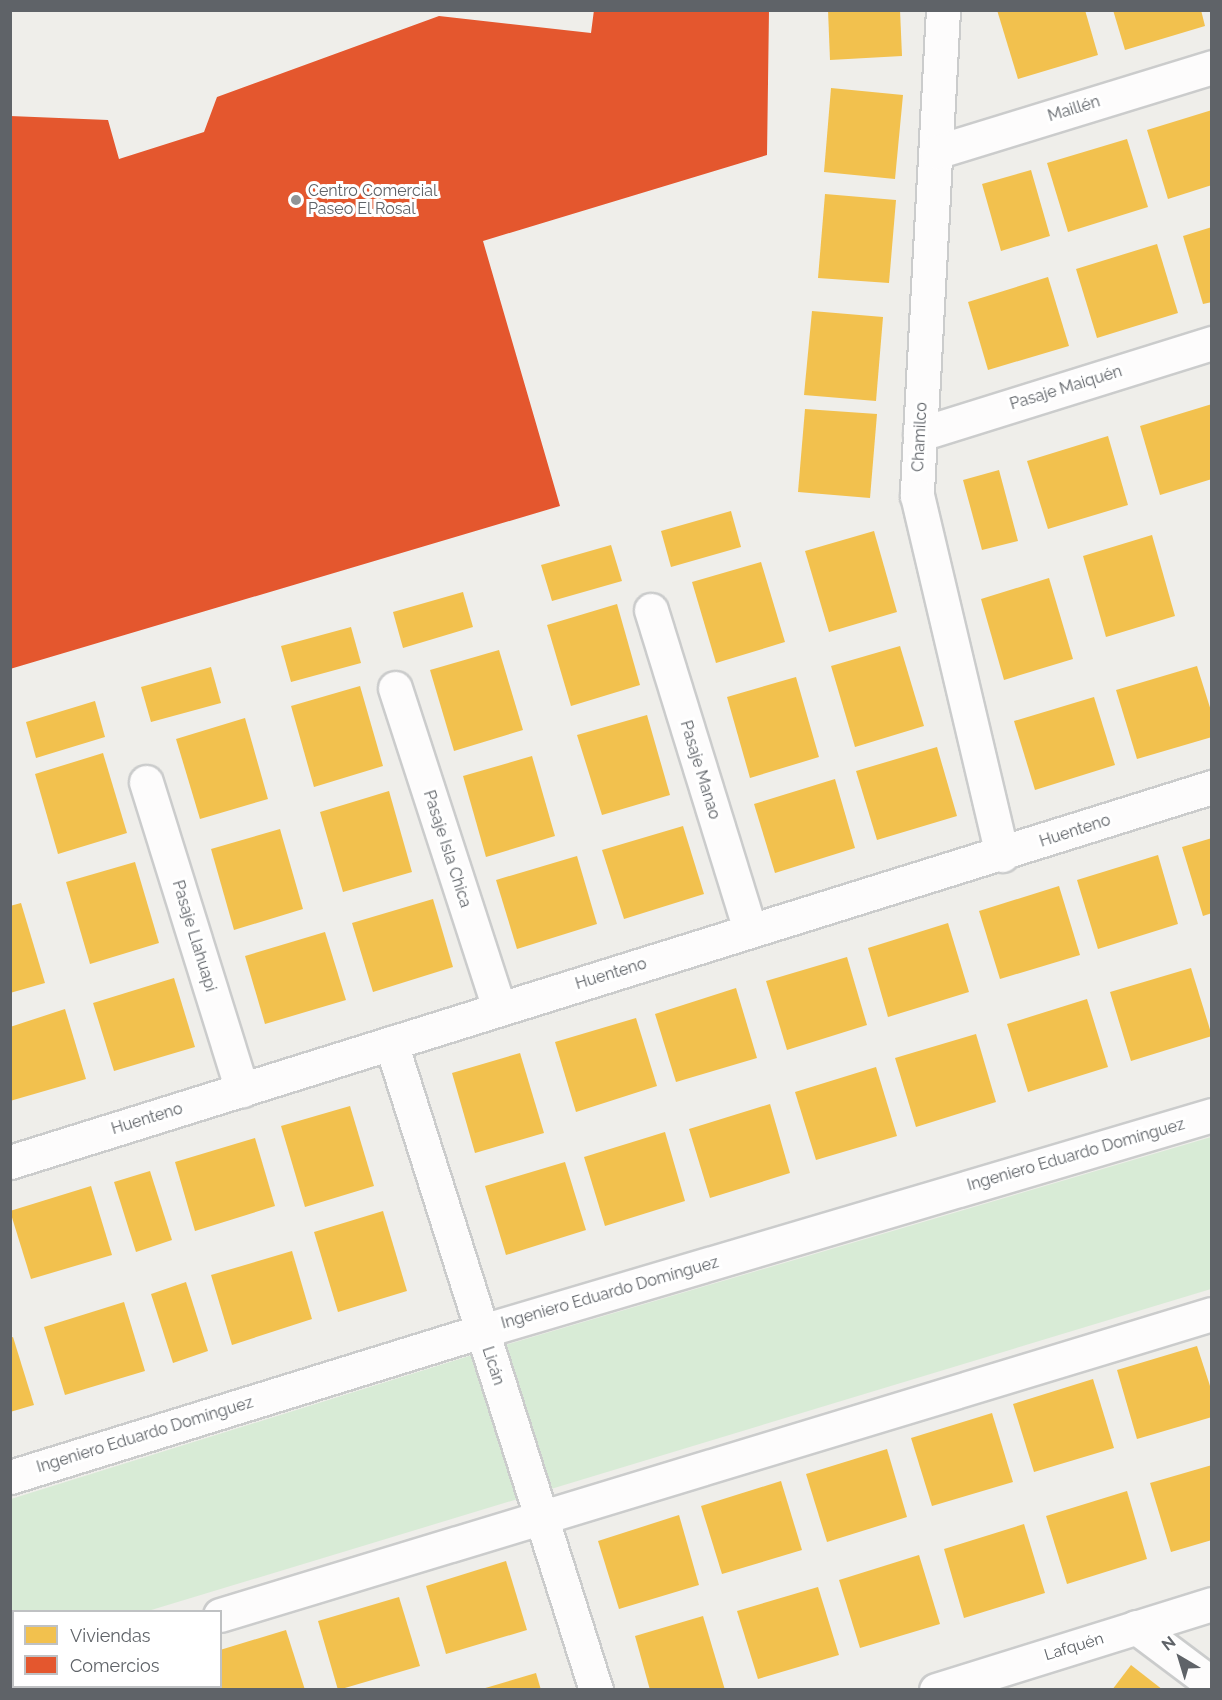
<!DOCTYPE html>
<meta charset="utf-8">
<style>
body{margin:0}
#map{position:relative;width:1222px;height:1700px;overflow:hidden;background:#efeeea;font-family:Raleway,sans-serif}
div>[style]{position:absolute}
.green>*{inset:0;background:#d8ebd6}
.homes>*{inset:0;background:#f2c14e}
.shops>*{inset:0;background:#e4572e}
.roads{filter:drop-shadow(2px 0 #cbcccc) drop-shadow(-2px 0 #cbcccc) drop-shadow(0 2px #cbcccc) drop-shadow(0 -2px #cbcccc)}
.minor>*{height:33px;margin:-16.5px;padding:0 16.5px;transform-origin:16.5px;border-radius:16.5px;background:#fdfcfc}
.dots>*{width:16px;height:16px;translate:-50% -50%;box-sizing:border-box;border:3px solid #fff;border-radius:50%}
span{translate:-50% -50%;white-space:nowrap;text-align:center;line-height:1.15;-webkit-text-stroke:6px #fff;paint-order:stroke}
.street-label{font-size:16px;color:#5f6368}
.poi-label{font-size:16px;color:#5f6368}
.left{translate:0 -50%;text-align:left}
.frame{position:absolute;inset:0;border:12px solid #5f6368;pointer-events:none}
.legend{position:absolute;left:12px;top:1610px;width:210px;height:78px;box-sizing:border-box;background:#fff;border:2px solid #bfc1c3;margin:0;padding:8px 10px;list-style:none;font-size:18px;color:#5f6368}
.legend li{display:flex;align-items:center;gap:12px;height:30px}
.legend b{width:30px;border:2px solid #bfc1c3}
.north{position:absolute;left:1150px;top:1628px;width:60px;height:60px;-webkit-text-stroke:4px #fff;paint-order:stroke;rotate:322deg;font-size:16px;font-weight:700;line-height:24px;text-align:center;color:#5f6368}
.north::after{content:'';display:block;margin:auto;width:21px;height:27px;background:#5f6368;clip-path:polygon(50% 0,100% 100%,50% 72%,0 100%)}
</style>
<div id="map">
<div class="green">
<div style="clip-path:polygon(1211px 1137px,1211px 1289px,148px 1611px,14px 1612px,11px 1653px,11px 1499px,482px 1352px)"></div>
</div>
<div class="homes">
<div style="clip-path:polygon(828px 10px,900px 10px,902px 56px,830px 60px)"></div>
<div style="clip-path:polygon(997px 10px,1085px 10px,1098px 55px,1018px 79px)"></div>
<div style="clip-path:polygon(1113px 10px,1201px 10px,1205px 26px,1125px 50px)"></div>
<div style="clip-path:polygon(831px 88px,903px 95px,895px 179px,824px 172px)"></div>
<div style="clip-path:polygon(1212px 110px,1212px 185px,1168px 199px,1147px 130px)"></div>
<div style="clip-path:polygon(1127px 139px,1148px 207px,1068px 232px,1047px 163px)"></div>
<div style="clip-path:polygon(1031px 170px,1050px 236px,1001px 251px,982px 184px)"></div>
<div style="clip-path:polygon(825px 194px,896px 200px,889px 283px,818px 278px)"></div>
<div style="clip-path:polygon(1212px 227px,1212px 302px,1203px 304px,1183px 236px)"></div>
<div style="clip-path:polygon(1157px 244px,1178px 313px,1097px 338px,1076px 269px)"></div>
<div style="clip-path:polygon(1048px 277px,1069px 346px,988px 370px,968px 302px)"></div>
<div style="clip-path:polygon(812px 311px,883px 317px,876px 401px,804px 395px)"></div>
<div style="clip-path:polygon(1212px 404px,1212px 479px,1160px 495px,1140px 426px)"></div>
<div style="clip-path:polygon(805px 409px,877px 414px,870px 498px,798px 492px)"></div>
<div style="clip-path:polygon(1108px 436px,1128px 505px,1048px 529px,1027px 461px)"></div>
<div style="clip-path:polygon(999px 470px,1018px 541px,982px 550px,963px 480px)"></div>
<div style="clip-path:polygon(731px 511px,741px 547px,671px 567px,661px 531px)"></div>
<div style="clip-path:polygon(874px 531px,897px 612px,829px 632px,805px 551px)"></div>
<div style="clip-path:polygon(1152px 535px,1175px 616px,1106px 637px,1083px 556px)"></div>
<div style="clip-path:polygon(611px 545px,622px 581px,552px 601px,541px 565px)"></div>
<div style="clip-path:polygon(761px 562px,785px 642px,716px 663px,692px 582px)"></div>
<div style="clip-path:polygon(1049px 578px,1073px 659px,1004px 680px,981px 599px)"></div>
<div style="clip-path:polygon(463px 592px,473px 627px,403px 648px,393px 612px)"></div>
<div style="clip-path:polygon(617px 604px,640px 685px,571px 706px,547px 625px)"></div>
<div style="clip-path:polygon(351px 627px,361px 663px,291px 682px,281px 646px)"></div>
<div style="clip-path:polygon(900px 646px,924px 726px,855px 747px,831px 666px)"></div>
<div style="clip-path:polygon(499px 650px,523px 730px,454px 751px,430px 670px)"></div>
<div style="clip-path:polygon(1197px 666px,1212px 714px,1212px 737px,1137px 759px,1116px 690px)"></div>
<div style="clip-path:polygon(211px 667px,221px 703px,151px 722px,141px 687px)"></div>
<div style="clip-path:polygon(796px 677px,819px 757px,750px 778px,727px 697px)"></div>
<div style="clip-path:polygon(360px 686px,383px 766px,314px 787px,291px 706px)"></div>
<div style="clip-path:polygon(1094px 697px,1115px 765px,1035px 790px,1014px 721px)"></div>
<div style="clip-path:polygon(95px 701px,105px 737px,36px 758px,26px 722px)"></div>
<div style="clip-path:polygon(647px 715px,670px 795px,602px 815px,577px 735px)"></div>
<div style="clip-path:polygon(245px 718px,268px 799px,200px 819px,176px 739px)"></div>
<div style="clip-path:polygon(937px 747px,957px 816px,877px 840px,856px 771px)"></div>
<div style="clip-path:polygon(103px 753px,127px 833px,58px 854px,35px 774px)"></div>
<div style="clip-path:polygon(532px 756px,555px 836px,486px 857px,463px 776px)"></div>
<div style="clip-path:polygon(835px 779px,855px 848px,775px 873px,754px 804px)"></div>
<div style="clip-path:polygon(389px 791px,412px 872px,343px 892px,320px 812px)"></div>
<div style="clip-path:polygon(683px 826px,704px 894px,624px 919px,602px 850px)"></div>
<div style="clip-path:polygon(280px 829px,303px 909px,234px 930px,211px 849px)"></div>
<div style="clip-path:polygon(1212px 838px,1212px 913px,1203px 916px,1182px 847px)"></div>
<div style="clip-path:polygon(1158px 855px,1178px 924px,1098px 949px,1077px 880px)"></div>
<div style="clip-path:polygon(577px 856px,597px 924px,517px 949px,496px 880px)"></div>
<div style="clip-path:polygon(135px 862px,159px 943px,90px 964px,66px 882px)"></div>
<div style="clip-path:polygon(1059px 886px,1080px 955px,1000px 979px,979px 911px)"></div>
<div style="clip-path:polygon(433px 899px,453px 967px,373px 992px,352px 923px)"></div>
<div style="clip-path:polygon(21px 903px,45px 983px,10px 993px,10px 906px)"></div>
<div style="clip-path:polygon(948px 923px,969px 992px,888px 1017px,868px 948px)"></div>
<div style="clip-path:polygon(325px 932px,346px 1000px,265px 1024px,245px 956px)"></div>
<div style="clip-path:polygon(847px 957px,867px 1025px,787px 1050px,766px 981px)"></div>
<div style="clip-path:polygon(1191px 968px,1212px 1036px,1131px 1061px,1110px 992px)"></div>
<div style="clip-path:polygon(174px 978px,195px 1047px,114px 1071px,93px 1003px)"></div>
<div style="clip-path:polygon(736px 988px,757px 1058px,676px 1082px,655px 1014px)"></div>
<div style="clip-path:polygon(1087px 999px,1108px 1067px,1028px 1092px,1007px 1024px)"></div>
<div style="clip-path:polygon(65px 1009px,86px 1079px,10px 1101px,10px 1027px)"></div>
<div style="clip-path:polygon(636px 1018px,657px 1086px,576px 1112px,555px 1042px)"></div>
<div style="clip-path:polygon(976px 1034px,996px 1102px,916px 1127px,895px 1058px)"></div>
<div style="clip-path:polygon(520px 1053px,544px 1133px,475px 1153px,452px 1073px)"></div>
<div style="clip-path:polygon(876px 1067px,897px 1136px,816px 1160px,795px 1092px)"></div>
<div style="clip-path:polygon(770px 1104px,790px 1173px,710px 1198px,689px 1129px)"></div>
<div style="clip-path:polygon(350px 1106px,374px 1186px,305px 1207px,281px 1126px)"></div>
<div style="clip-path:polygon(665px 1132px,685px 1201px,605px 1226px,584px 1157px)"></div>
<div style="clip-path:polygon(255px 1138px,275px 1206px,195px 1231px,175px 1162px)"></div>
<div style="clip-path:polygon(565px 1162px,586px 1230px,506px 1255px,485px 1186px)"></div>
<div style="clip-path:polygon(150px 1171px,172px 1240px,136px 1252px,114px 1182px)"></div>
<div style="clip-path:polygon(91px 1186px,112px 1255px,31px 1279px,10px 1211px)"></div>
<div style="clip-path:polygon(383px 1211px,407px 1291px,338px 1312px,314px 1232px)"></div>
<div style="clip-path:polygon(292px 1251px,312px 1319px,232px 1345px,211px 1275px)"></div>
<div style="clip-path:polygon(186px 1282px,208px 1351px,173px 1363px,151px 1294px)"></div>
<div style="clip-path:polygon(124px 1302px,145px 1371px,65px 1395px,44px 1327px)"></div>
<div style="clip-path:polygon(13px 1337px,34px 1405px,10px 1412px,10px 1338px)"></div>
<div style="clip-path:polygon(1197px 1346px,1212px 1392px,1212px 1417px,1137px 1439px,1117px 1370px)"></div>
<div style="clip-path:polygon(1093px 1379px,1114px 1448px,1034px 1472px,1013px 1404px)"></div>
<div style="clip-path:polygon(992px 1413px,1013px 1482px,932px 1506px,911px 1438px)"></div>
<div style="clip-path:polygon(887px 1449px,907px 1517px,827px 1542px,806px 1474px)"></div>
<div style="clip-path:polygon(1212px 1465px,1212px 1540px,1171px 1552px,1150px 1483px)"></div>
<div style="clip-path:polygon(781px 1481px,802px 1550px,722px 1574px,701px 1506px)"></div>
<div style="clip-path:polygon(1127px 1491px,1147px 1559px,1067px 1584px,1046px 1516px)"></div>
<div style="clip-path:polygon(679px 1515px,699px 1585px,619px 1609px,598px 1541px)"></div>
<div style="clip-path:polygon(1024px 1524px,1045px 1593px,964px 1618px,944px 1549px)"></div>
<div style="clip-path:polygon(919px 1555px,940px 1624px,860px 1648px,839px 1580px)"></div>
<div style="clip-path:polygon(506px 1561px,527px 1630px,446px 1654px,426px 1586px)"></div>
<div style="clip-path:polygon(818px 1587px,839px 1655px,758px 1679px,737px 1611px)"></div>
<div style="clip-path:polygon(399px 1597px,420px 1666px,338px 1690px,318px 1621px)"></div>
<div style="clip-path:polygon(703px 1616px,725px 1690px,650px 1690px,635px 1636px)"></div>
<div style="clip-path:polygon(286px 1630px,305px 1690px,217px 1690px,220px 1650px)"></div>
<div style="clip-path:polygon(1131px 1665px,1163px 1690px,1112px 1690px)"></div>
<div style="clip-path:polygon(536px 1673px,541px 1690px,482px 1690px,482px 1689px)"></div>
<div style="clip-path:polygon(107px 1686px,183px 1686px,184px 1690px,99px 1690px)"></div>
</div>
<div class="shops">
<div style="clip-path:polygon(594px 10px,769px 10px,767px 155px,483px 241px,560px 506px,10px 669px,10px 116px,108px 120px,119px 159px,204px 132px,217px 97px,439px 16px,591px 33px)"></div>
</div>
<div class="roads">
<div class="minor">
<div style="left:943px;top:10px;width:486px;rotate:93.1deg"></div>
<div style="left:917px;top:495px;width:370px;rotate:76.7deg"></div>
<div style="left:936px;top:152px;width:289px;rotate:-17.1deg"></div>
<div style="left:920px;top:434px;width:306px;rotate:-17.3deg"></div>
<div style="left:651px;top:610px;width:335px;rotate:72.8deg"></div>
<div style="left:395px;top:688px;width:337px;rotate:72deg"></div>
<div style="left:146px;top:782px;width:323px;rotate:72.7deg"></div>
<div style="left:391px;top:1043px;width:679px;rotate:72.42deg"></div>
<div style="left:10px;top:1162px;width:1259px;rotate:-17.33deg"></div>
<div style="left:10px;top:1477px;width:494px;rotate:-17.2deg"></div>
<div style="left:482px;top:1331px;width:761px;rotate:-16.48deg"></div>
<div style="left:220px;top:1615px;width:1037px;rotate:-16.88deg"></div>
<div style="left:1136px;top:1627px;width:95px;rotate:36.9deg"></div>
<div style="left:10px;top:1678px;width:4px;rotate:-14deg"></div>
<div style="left:936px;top:1690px;width:289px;rotate:-17.3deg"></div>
</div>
</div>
<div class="dots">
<div style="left:296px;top:200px;background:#919496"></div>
</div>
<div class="street-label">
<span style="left:1074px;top:109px;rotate:-17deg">Maillén</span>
<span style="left:1066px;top:388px;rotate:-17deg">Pasaje Maiquén</span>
<span style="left:920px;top:437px;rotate:-87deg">Chamilco</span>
<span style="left:700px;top:770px;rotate:73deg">Pasaje Manao</span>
<span style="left:1075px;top:831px;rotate:-18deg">Huenteno</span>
<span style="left:447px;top:849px;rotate:72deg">Pasaje Isla Chica</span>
<span style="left:194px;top:936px;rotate:73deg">Pasaje Llahuapi</span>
<span style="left:611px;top:974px;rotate:-17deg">Huenteno</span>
<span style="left:147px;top:1119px;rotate:-17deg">Huenteno</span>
<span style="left:1076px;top:1155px;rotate:-16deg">Ingeniero Eduardo Domínguez</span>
<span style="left:610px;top:1293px;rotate:-16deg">Ingeniero Eduardo Domínguez</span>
<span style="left:493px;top:1366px;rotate:72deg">Licán</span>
<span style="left:145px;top:1435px;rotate:-17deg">Ingeniero Eduardo Domínguez</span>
<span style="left:1074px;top:1647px;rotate:-17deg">Lafquén</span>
</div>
<div class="poi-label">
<span class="left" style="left:308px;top:200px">Centro Comercial<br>Paseo El Rosal</span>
</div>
<div class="frame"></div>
<ul class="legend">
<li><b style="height:16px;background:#f2c14e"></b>Viviendas</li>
<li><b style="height:16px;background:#e4572e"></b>Comercios</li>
</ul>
<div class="north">N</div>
</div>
